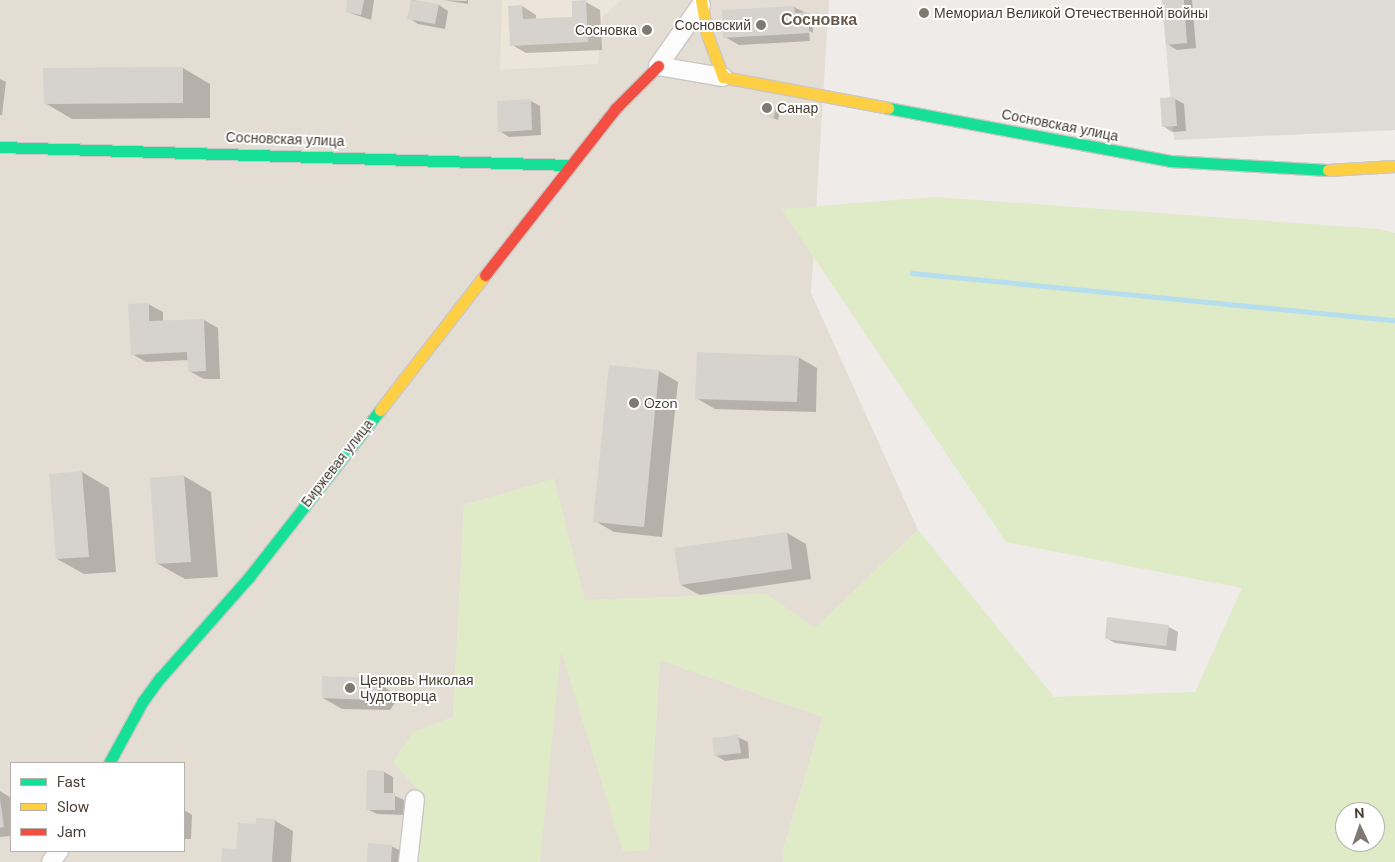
<!DOCTYPE html>
<meta charset="utf-8">
<style>
body{margin:0}
#map{position:relative;width:1395px;height:862px;overflow:hidden;background:#eeebe8;font-family:"DM Sans",sans-serif}
div>[style]{position:absolute}
.residential>*{inset:0;background:#e3ddd4}
.industrial>*{inset:0;background:#dedad6}
.education>*{inset:0;background:#ede5d9}
.green>*{inset:0;background:#dfeac6}
.shadow>*{inset:0;background:#0003}
.stream>*{height:5px;margin:-2.5px;padding:0 2.5px;transform-origin:2.5px;border-radius:2.5px;background:#b5deef}
.building>*{inset:0;background:#d6d3cf}
.roads{filter:drop-shadow(1px 0 #cbc7c4) drop-shadow(-1px 0 #cbc7c4) drop-shadow(0 1px #cbc7c4) drop-shadow(0 -1px #cbc7c4)}
.street>*{height:18px;margin:-9px;padding:0 9px;transform-origin:9px;border-radius:9px;background:#fcfcfc}
.fast>*{height:11px;margin:-5.5px;padding:0 5.5px;transform-origin:5.5px;border-radius:5.5px;background:#16e098}
.slow>*{height:11px;margin:-5.5px;padding:0 5.5px;transform-origin:5.5px;border-radius:5.5px;background:#ffcf43}
.jam>*{height:11px;margin:-5.5px;padding:0 5.5px;transform-origin:5.5px;border-radius:5.5px;background:#f24e42}
.dots>*{width:14px;height:14px;translate:-50% -50%;box-sizing:border-box;border:2px solid #fff;border-radius:50%}
span{translate:-50% -50%;white-space:nowrap;text-align:center;line-height:1.15;-webkit-text-stroke:4px #fff;paint-order:stroke}
.poi-label{font-size:14px;color:#453c33}
.left{translate:0 -50%;text-align:left}
.right{translate:-100% -50%;text-align:right}
.street-label{font-size:14px;color:#453c33}
.quarter-label{font-size:16px;color:#68594a;font-weight:700}
.legend{position:absolute;left:10px;top:762px;width:175px;height:90px;box-sizing:border-box;background:#fff;border:1px solid #b5b1ad;margin:0;padding:6px 9px;list-style:none;font-size:15px;color:#453c33}
.legend li{display:flex;align-items:center;gap:10px;height:25px}
.legend b{width:25px;border:1px solid #b5b1ad}
.north{position:absolute;left:1335px;top:802px;width:50px;height:50px;box-sizing:border-box;background:#fff;border:1px solid #b5b1ad;border-radius:50%;rotate:357deg;font-size:14px;font-weight:700;line-height:20px;text-align:center;color:#453c33}
.north::after{content:'';display:block;margin:auto;width:18px;height:22px;background:#807972;clip-path:polygon(50% 0,100% 100%,50% 72%,0 100%)}
</style>
<div id="map">
<div class="residential">
<div style="clip-path:polygon(evenodd,0 0,829px 0,811px 293px,918px 530px,815px 628px,766px 594px,584px 600px,554px 479px,464px 505px,453px 717px,412px 733px,424px 797px,416px 862px,0 862px,0 0,11px 763px,184px 763px,184px 851px,11px 851px,11px 763px)"></div>
<div style="clip-path:polygon(560px 650px,648px 850px,660px 660px,823px 717px,782px 853px,784px 862px,540px 862px)"></div>
</div>
<div class="industrial">
<div style="clip-path:polygon(1162px 0,1395px 0,1395px 130px,1174px 140px)"></div>
</div>
<div class="education">
<div style="clip-path:polygon(502px 0,621px 0,603px 17px,598px 64px,500px 70px)"></div>
</div>
<div class="green">
<div style="clip-path:polygon(evenodd,935px 197px,1378px 229px,1395px 233px,1395px 862px,784px 862px,782px 853px,823px 717px,660px 660px,648px 850px,623px 852px,561px 651px,540px 862px,416px 862px,424px 797px,393px 762px,412px 733px,453px 717px,464px 505px,554px 479px,585px 600px,766px 594px,815px 628px,918px 530px,1054px 697px,1195px 692px,1242px 588px,1006px 542px,781px 209px,935px 197px,1345px 812px,1375px 812px,1375px 842px,1345px 842px,1345px 812px)"></div>
</div>
<div class="shadow">
<div style="clip-path:polygon(349px 0,374px 0,371px 20px,347px 12px)"></div>
<div style="clip-path:polygon(412px 0,439px 5px,448px 11px,445px 29px,418px 24px,409px 18px)"></div>
<div style="clip-path:polygon(443px 0,465px 1px,468px 0,468px 4px)"></div>
<div style="clip-path:polygon(1164px 0,1192px 0,1196px 48px,1177px 50px,1167px 44px)"></div>
<div style="clip-path:polygon(586px 2px,600px 10px,602px 50px,526px 53px,512px 45px,522px 6px,536px 15px,536px 20px,574px 18px)"></div>
<div style="clip-path:polygon(794px 7px,812px 16px,813px 33px,809px 31px,810px 41px,739px 45px,725px 37px)"></div>
<div style="clip-path:polygon(183px 68px,210px 84px,210px 118px,72px 119px,45px 103px)"></div>
<div style="clip-path:polygon(0 79px,6px 82px,2px 115px,0 115px)"></div>
<div style="clip-path:polygon(1175px 99px,1184px 104px,1186px 131px,1172px 132px,1163px 126px)"></div>
<div style="clip-path:polygon(531px 101px,540px 106px,541px 135px,509px 137px,500px 131px)"></div>
<div style="clip-path:polygon(763px 105px,780px 110px,778px 120px,761px 114px)"></div>
<div style="clip-path:polygon(148px 304px,163px 312px,163px 322px,204px 320px,218px 328px,220px 379px,204px 379px,189px 371px,189px 360px,146px 362px,132px 354px)"></div>
<div style="clip-path:polygon(798px 357px,817px 368px,816px 412px,715px 409px,696px 398px)"></div>
<div style="clip-path:polygon(659px 371px,678px 382px,662px 537px,614px 532px,595px 521px)"></div>
<div style="clip-path:polygon(82px 472px,109px 488px,116px 572px,84px 574px,57px 559px)"></div>
<div style="clip-path:polygon(184px 476px,211px 492px,218px 577px,185px 579px,158px 564px,151px 479px)"></div>
<div style="clip-path:polygon(787px 533px,806px 544px,811px 579px,700px 595px,681px 585px)"></div>
<div style="clip-path:polygon(1169px 627px,1178px 632px,1176px 651px,1115px 643px,1106px 638px)"></div>
<div style="clip-path:polygon(370px 679px,389px 690px,397px 700px,390px 710px,342px 709px,323px 698px)"></div>
<div style="clip-path:polygon(738px 737px,748px 742px,749px 758px,725px 761px,715px 755px)"></div>
<div style="clip-path:polygon(384px 772px,393px 777px,393px 795px,404px 800px,404px 815px,377px 814px,367px 809px)"></div>
<div style="clip-path:polygon(0 791px,11px 798px,11px 836px,0 837px)"></div>
<div style="clip-path:polygon(184px 810px,192px 815px,191px 839px,184px 839px)"></div>
<div style="clip-path:polygon(274px 820px,293px 831px,291px 862px,222px 862px,237px 850px,257px 825px)"></div>
<div style="clip-path:polygon(391px 846px,401px 851px,400px 862px,368px 862px)"></div>
</div>
<div class="stream">
<div style="left:912px;top:273px;width:485px;rotate:5.6deg"></div>
</div>
<div class="building">
<div style="clip-path:polygon(347px 0,364px 0,361px 15px,346px 12px)"></div>
<div style="clip-path:polygon(411px 0,439px 4px,435px 24px,407px 19px)"></div>
<div style="clip-path:polygon(586px 0,588px 42px,510px 46px,508px 6px,522px 5px,523px 19px,572px 17px,572px 1px)"></div>
<div style="clip-path:polygon(1162px 0,1184px 0,1187px 43px,1166px 45px)"></div>
<div style="clip-path:polygon(794px 6px,795px 13px,809px 12px,809px 33px,723px 38px,722px 10px)"></div>
<div style="clip-path:polygon(183px 67px,183px 103px,44px 104px,43px 68px)"></div>
<div style="clip-path:polygon(1175px 97px,1177px 126px,1162px 127px,1160px 98px)"></div>
<div style="clip-path:polygon(531px 99px,532px 130px,498px 132px,497px 101px)"></div>
<div style="clip-path:polygon(762px 104px,776px 107px,774px 118px,760px 115px)"></div>
<div style="clip-path:polygon(149px 303px,149px 321px,204px 319px,206px 371px,188px 372px,187px 352px,131px 355px,128px 304px)"></div>
<div style="clip-path:polygon(697px 352px,799px 356px,797px 402px,695px 399px)"></div>
<div style="clip-path:polygon(609px 365px,659px 370px,644px 527px,593px 522px)"></div>
<div style="clip-path:polygon(82px 471px,89px 557px,56px 559px,49px 474px)"></div>
<div style="clip-path:polygon(184px 475px,191px 562px,156px 564px,150px 478px)"></div>
<div style="clip-path:polygon(787px 532px,792px 569px,680px 585px,674px 548px)"></div>
<div style="clip-path:polygon(1107px 617px,1169px 625px,1166px 646px,1105px 639px)"></div>
<div style="clip-path:polygon(322px 676px,370px 678px,378px 689px,371px 700px,322px 698px)"></div>
<div style="clip-path:polygon(738px 735px,741px 753px,714px 756px,712px 738px)"></div>
<div style="clip-path:polygon(367px 770px,384px 771px,384px 793px,395px 793px,395px 810px,366px 810px)"></div>
<div style="clip-path:polygon(0 799px,4px 827px,0 828px)"></div>
<div style="clip-path:polygon(256px 818px,275px 819px,272px 862px,221px 862px,222px 848px,236px 849px,238px 823px,256px 824px)"></div>
<div style="clip-path:polygon(368px 843px,392px 845px,391px 862px,367px 862px)"></div>
</div>
<div class="roads">
<div class="street">
<div style="left:701px;top:5px;width:75px;rotate:125.2deg"></div>
<div style="left:658px;top:66px;width:66px;rotate:9.6deg"></div>
<div style="left:51px;top:862px;width:14px;rotate:-54deg"></div>
<div style="left:408px;top:862px;width:63px;rotate:-83.7deg"></div>
</div>
<div class="fast">
<div style="left:888px;top:108px;width:287px;rotate:10.6deg"></div>
<div style="left:1170px;top:161px;width:158px;rotate:3.3deg"></div>
<div style="left:0;top:147px;width:569px;rotate:1.81deg"></div>
<div style="left:109px;top:763px;width:71px;rotate:-61.3deg"></div>
<div style="left:143px;top:701px;width:29px;rotate:-54deg"></div>
<div style="left:160px;top:678px;width:135px;rotate:-48.6deg"></div>
<div style="left:249px;top:577px;width:212px;rotate:-51.9deg"></div>
</div>
<div class="slow">
<div style="left:701px;top:0;width:35px;rotate:80deg"></div>
<div style="left:707px;top:34px;width:46px;rotate:69.6deg"></div>
<div style="left:723px;top:77px;width:168px;rotate:10.6deg"></div>
<div style="left:1328px;top:170px;width:67px;rotate:-3.4deg"></div>
<div style="left:380px;top:410px;width:171px;rotate:-52.1deg"></div>
</div>
<div class="jam">
<div style="left:485px;top:275px;width:211px;rotate:-51.9deg"></div>
<div style="left:615px;top:109px;width:61px;rotate:-45deg"></div>
</div>
</div>
<div class="dots">
<div style="left:924px;top:13px;background:#807972"></div>
<div style="left:761px;top:25px;background:#807972"></div>
<div style="left:647px;top:30px;background:#807972"></div>
<div style="left:767px;top:108px;background:#807972"></div>
<div style="left:634px;top:403px;background:#807972"></div>
<div style="left:350px;top:688px;background:#807972"></div>
</div>
<div class="poi-label">
<span class="left" style="left:934px;top:13px">Мемориал Великой Отечественной войны</span>
<span class="right" style="left:751px;top:25px">Сосновский</span>
<span class="right" style="left:637px;top:30px">Сосновка</span>
<span class="left" style="left:777px;top:108px">Санар</span>
<span class="left" style="left:644px;top:403px">Ozon</span>
<span class="left" style="left:360px;top:688px">Церковь Николая<br>Чудотворца</span>
</div>
<div class="street-label">
<span style="left:1060px;top:125px;rotate:11deg">Сосновская улица</span>
<span style="left:285px;top:139px;rotate:2deg">Сосновская улица</span>
<span style="left:337px;top:463px;rotate:-52deg">Биржевая улица</span>
</div>
<div class="quarter-label">
<span style="left:819px;top:20px">Сосновка</span>
</div>
<ul class="legend">
<li><b style="height:6px;background:#16e098"></b>Fast</li>
<li><b style="height:6px;background:#ffcf43"></b>Slow</li>
<li><b style="height:6px;background:#f24e42"></b>Jam</li>
</ul>
<div class="north">N</div>
</div>
